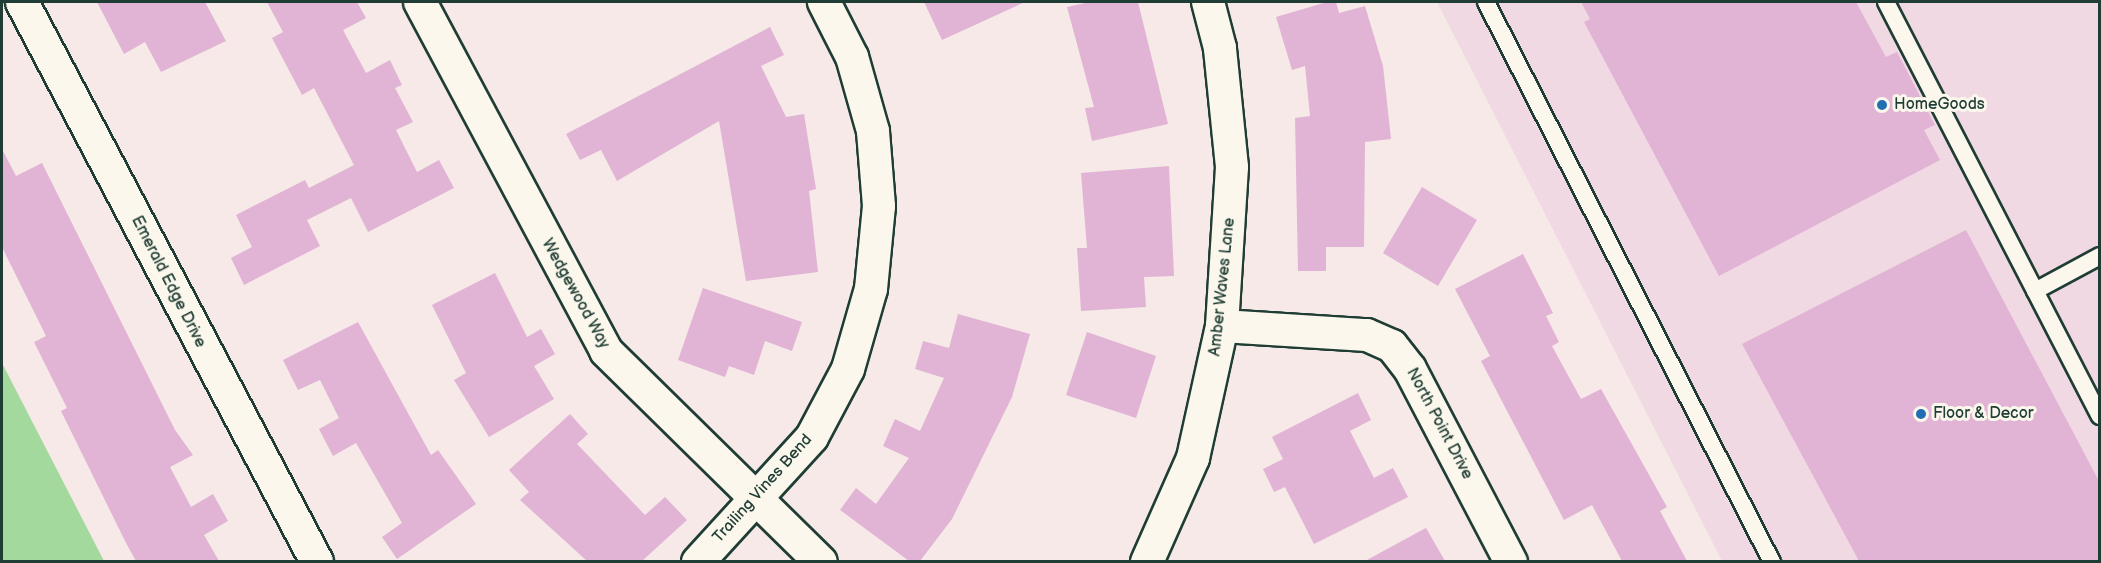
<!DOCTYPE html>
<style>
body{margin:0}
#map{position:relative;width:2101px;height:563px;overflow:hidden;background:#f6e9e7;font-family:"Balsamiq Sans",sans-serif}
div>[style]{position:absolute}
.built>*{inset:0;background:#f0d9e2}
.green>*{inset:0;background:#a4d99d}
.building>*{inset:0;background:#e1b3d5}
.roads{filter:drop-shadow(2px 0 #1f3d34) drop-shadow(-2px 0 #1f3d34) drop-shadow(0 2px #1f3d34) drop-shadow(0 -2px #1f3d34)}
.lane>*{height:16px;margin:-8px;padding:0 8px;transform-origin:8px;border-radius:8px;background:#fbf7ec}
.street>*{height:32px;margin:-16px;padding:0 16px;transform-origin:16px;border-radius:16px;background:#fbf7ec}
.dots>*{width:16px;height:16px;translate:-50% -50%;box-sizing:border-box;border:3px solid #fbf7ec;border-radius:50%}
span{translate:-50% -50%;white-space:nowrap;text-align:center;line-height:1.15;-webkit-text-stroke:6px #fbf7ec;paint-order:stroke}
.poi-label{font-size:16px;color:#1f3d34}
.left{translate:0 -50%;text-align:left}
.street-label{font-size:16px;color:#1f3d34}
.frame{position:absolute;inset:0;border:3px solid #1f3d34;pointer-events:none}
</style>
<div id="map">
<div class="built">
<div style="clip-path:polygon(1437px 2px,2099px 2px,2099px 561px,1722px 561px)"></div>
</div>
<div class="green">
<div style="clip-path:polygon(2px 363px,104px 561px,2px 561px)"></div>
</div>
<div class="building">
<div style="clip-path:polygon(97px 2px,205px 2px,226px 41px,161px 72px,145px 42px,124px 54px)"></div>
<div style="clip-path:polygon(267px 2px,357px 2px,366px 18px,343px 30px,366px 73px,390px 60px,402px 85px,395px 88px,413px 122px,396px 130px,417px 172px,439px 160px,454px 188px,368px 232px,351px 198px,307px 220px,320px 246px,244px 285px,231px 258px,252px 247px,236px 215px,305px 180px,309px 188px,354px 165px,314px 88px,302px 95px,272px 38px,283px 32px)"></div>
<div style="clip-path:polygon(924px 2px,1025px 2px,942px 40px)"></div>
<div style="clip-path:polygon(1090px 2px,1138px 2px,1168px 124px,1092px 141px,1085px 108px,1094px 107px,1067px 7px)"></div>
<div style="clip-path:polygon(1327px 2px,1336px 2px,1339px 13px,1365px 6px,1383px 66px,1391px 139px,1365px 142px,1364px 247px,1326px 247px,1326px 271px,1298px 271px,1295px 118px,1310px 116px,1305px 66px,1292px 70px,1276px 17px)"></div>
<div style="clip-path:polygon(1581px 2px,1856px 2px,1886px 57px,1897px 52px,1935px 125px,1924px 130px,1940px 160px,1719px 276px,1584px 22px,1590px 19px)"></div>
<div style="clip-path:polygon(770px 27px,784px 55px,761px 66px,786px 117px,804px 114px,816px 189px,809px 191px,818px 272px,746px 281px,719px 121px,617px 181px,601px 150px,580px 160px,566px 134px)"></div>
<div style="clip-path:polygon(2px 149px,16px 176px,42px 163px,175px 430px,193px 455px,170px 467px,191px 507px,213px 494px,228px 521px,204px 535px,219px 561px,136px 561px,126px 543px,61px 411px,67px 408px,34px 342px,46px 336px,2px 247px)"></div>
<div style="clip-path:polygon(1169px 166px,1174px 276px,1144px 277px,1146px 307px,1081px 311px,1077px 248px,1087px 248px,1081px 173px)"></div>
<div style="clip-path:polygon(1422px 187px,1477px 220px,1438px 286px,1383px 253px)"></div>
<div style="clip-path:polygon(1966px 230px,2100px 483px,2100px 561px,1859px 561px,1742px 344px)"></div>
<div style="clip-path:polygon(1523px 254px,1553px 313px,1546px 316px,1559px 342px,1552px 346px,1581px 399px,1601px 389px,1667px 507px,1660px 511px,1687px 561px,1622px 561px,1592px 505px,1564px 520px,1481px 361px,1490px 356px,1455px 289px)"></div>
<div style="clip-path:polygon(495px 273px,527px 337px,541px 329px,555px 354px,534px 366px,554px 399px,489px 437px,454px 380px,466px 373px,432px 305px)"></div>
<div style="clip-path:polygon(703px 288px,802px 322px,792px 351px,765px 341px,754px 375px,729px 366px,725px 377px,678px 360px)"></div>
<div style="clip-path:polygon(958px 314px,1030px 334px,1012px 397px,952px 519px,920px 561px,909px 561px,840px 510px,856px 488px,876px 504px,909px 458px,883px 446px,895px 419px,920px 431px,944px 378px,915px 369px,923px 341px,949px 348px)"></div>
<div style="clip-path:polygon(358px 322px,431px 455px,438px 450px,476px 504px,397px 559px,382px 537px,402px 523px,356px 443px,333px 456px,319px 429px,339px 418px,320px 380px,298px 390px,283px 360px)"></div>
<div style="clip-path:polygon(1087px 332px,1156px 356px,1136px 418px,1066px 395px)"></div>
<div style="clip-path:polygon(1358px 393px,1371px 420px,1350px 431px,1374px 478px,1393px 468px,1408px 497px,1314px 544px,1285px 487px,1274px 492px,1263px 469px,1283px 459px,1272px 437px)"></div>
<div style="clip-path:polygon(570px 414px,588px 434px,577px 444px,645px 515px,665px 497px,687px 520px,642px 561px,587px 561px,520px 500px,529px 492px,509px 470px)"></div>
<div style="clip-path:polygon(1426px 528px,1445px 561px,1365px 561px,1424px 529px)"></div>
</div>
<div class="roads">
<div class="lane">
<div style="left:1486px;top:2px;width:629px;rotate:62.95deg"></div>
<div style="left:1886px;top:2px;width:466px;rotate:62.7deg"></div>
<div style="left:2035px;top:291px;width:74px;rotate:-28.3deg"></div>
</div>
<div class="street">
<div style="left:22px;top:2px;width:633px;rotate:62.22deg"></div>
<div style="left:420px;top:2px;width:395px;rotate:61.9deg"></div>
<div style="left:606px;top:351px;width:301px;rotate:44.5deg"></div>
<div style="left:1222px;top:326px;width:145px;rotate:3.6deg"></div>
<div style="left:1367px;top:335px;width:27px;rotate:24deg"></div>
<div style="left:1392px;top:346px;width:29px;rotate:52deg"></div>
<div style="left:1410px;top:369px;width:218px;rotate:62.4deg"></div>
<div style="left:698px;top:562px;width:169px;rotate:-47.6deg"></div>
<div style="left:812px;top:437px;width:77px;rotate:-62.1deg"></div>
<div style="left:848px;top:369px;width:83px;rotate:-74deg"></div>
<div style="left:871px;top:289px;width:83px;rotate:-84.5deg"></div>
<div style="left:879px;top:206px;width:75px;rotate:-94.6deg"></div>
<div style="left:873px;top:131px;width:77px;rotate:-105.8deg"></div>
<div style="left:852px;top:57px;width:62px;rotate:-117deg"></div>
<div style="left:1147px;top:562px;width:114px;rotate:-66.1deg"></div>
<div style="left:1193px;top:458px;width:135px;rotate:-77.6deg"></div>
<div style="left:1222px;top:326px;width:159px;rotate:-86.4deg"></div>
<div style="left:1232px;top:167px;width:120px;rotate:-95.8deg"></div>
<div style="left:1220px;top:48px;width:48px;rotate:-104.6deg"></div>
</div>
</div>
<div class="dots">
<div style="left:1882px;top:105px;background:#1f6fb2"></div>
<div style="left:1921px;top:414px;background:#1f6fb2"></div>
</div>
<div class="poi-label">
<span class="left" style="left:1894px;top:105px">HomeGoods</span>
<span class="left" style="left:1933px;top:414px">Floor &amp; Decor</span>
</div>
<div class="street-label">
<span style="left:168px;top:282px;rotate:63deg">Emerald Edge Drive</span>
<span style="left:1223px;top:287px;rotate:-84deg">Amber Waves Lane</span>
<span style="left:575px;top:294px;rotate:61deg">Wedgewood Way</span>
<span style="left:1439px;top:424px;rotate:62deg">North Point Drive</span>
<span style="left:763px;top:489px;rotate:-48deg">Trailing Vines Bend</span>
</div>
<div class="frame"></div>
</div>
